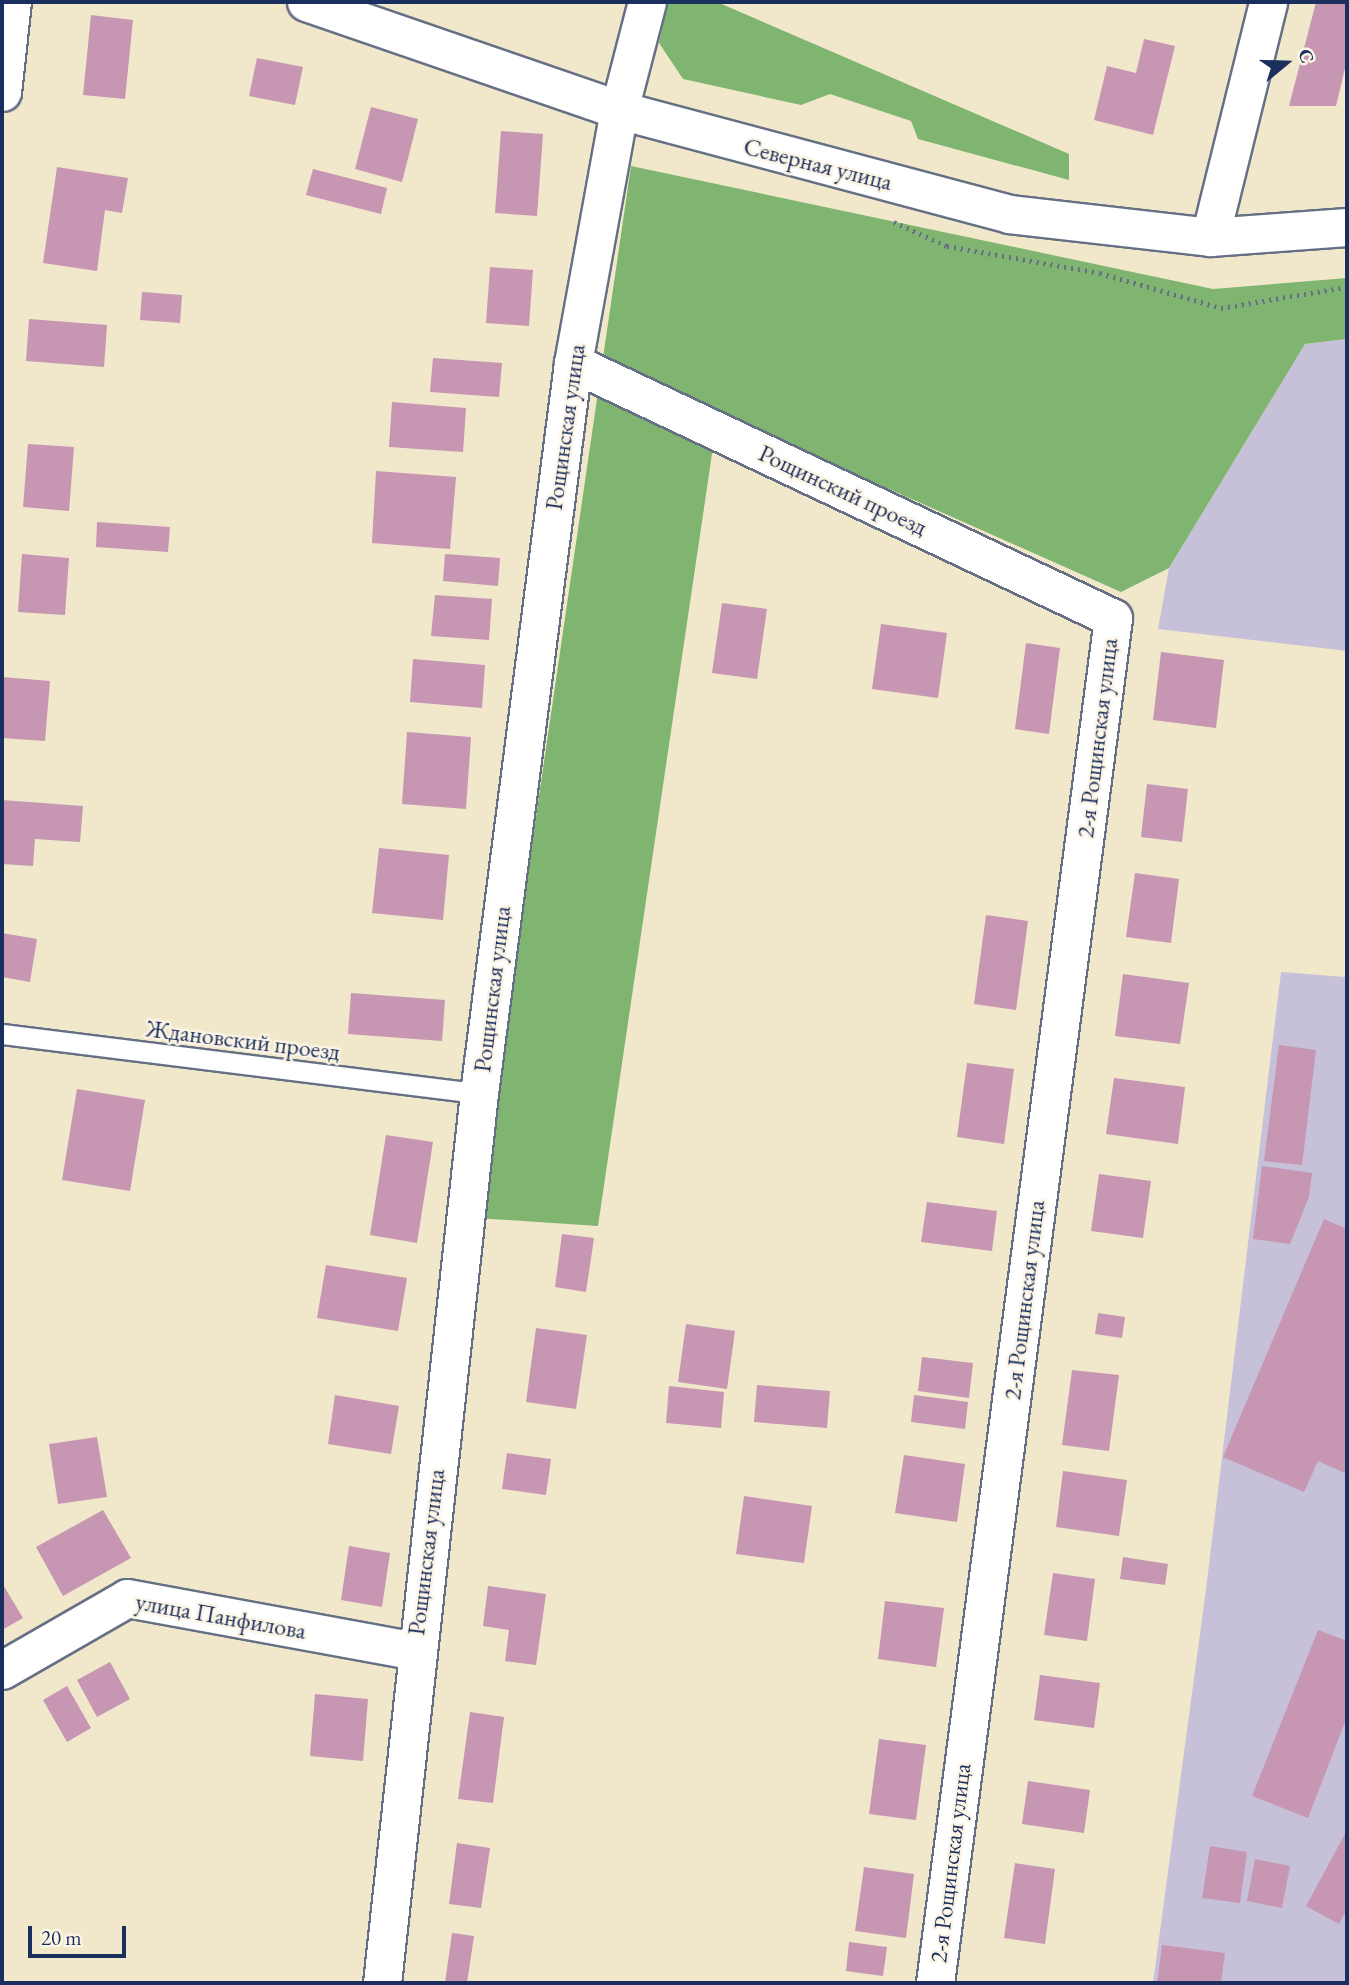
<!DOCTYPE html>
<meta charset="utf-8">
<style>
body{margin:0}
#map{position:relative;width:1349px;height:1985px;overflow:hidden;background:#f1e8cb;font-family:"EB Garamond",serif}
div>[style]{position:absolute}
.industrial>*{inset:0;background:#c7c0d9}
.forest>*{inset:0;background:#80b571}
.building>*{inset:0;background:#c696b2}
.path>*{height:4.5px;margin-top:-2.25px;transform-origin:0;background:repeating-linear-gradient(90deg,#667084 0 2px,transparent 0 7px)}
.roads{filter:drop-shadow(2px 0 #667084) drop-shadow(-2px 0 #667084) drop-shadow(0 2px #667084) drop-shadow(0 -2px #667084)}
.lane>*{height:19px;margin:-9.5px;padding:0 9.5px;transform-origin:9.5px;border-radius:9.5px;background:#fff}
.street>*{height:37px;margin:-18.5px;padding:0 18.5px;transform-origin:18.5px;border-radius:18.5px;background:#fff}
span{translate:-50% -50%;white-space:nowrap;text-align:center;line-height:1.15;-webkit-text-stroke:5px #fcf5e5;paint-order:stroke}
.street-label{font-size:24px;color:#1b2f5e}
.frame{position:absolute;inset:0;border:4px solid #1b2f5e;pointer-events:none}
.north{position:absolute;left:1251px;top:28px;width:70px;height:70px;-webkit-text-stroke:5px #fcf5e5;paint-order:stroke;rotate:71deg;font-size:19px;font-weight:700;line-height:28px;text-align:center;color:#1b2f5e}
.north::after{content:'';display:block;margin:auto;width:24px;height:32px;background:#1b2f5e;clip-path:polygon(50% 0,100% 100%,50% 72%,0 100%)}
.scale{position:absolute;left:28px;top:1926px;width:98px;height:32px;box-sizing:border-box;border:4px solid #1b2f5e;border-top:0;padding-left:9px;font-size:21px;line-height:24px;white-space:nowrap;color:#1b2f5e;-webkit-text-stroke:5px #fcf5e5;paint-order:stroke}
</style>
<div id="map">
<div class="industrial">
<div style="clip-path:polygon(1347px 339px,1347px 651px,1158px 629px,1169px 568px,1305px 344px)"></div>
<div style="clip-path:polygon(1347px 971px,1347px 1983px,1153px 1983px,1206px 1589px,1281px 972px,1346px 977px)"></div>
</div>
<div class="forest">
<div style="clip-path:polygon(668px 2px,717px 2px,1069px 154px,1069px 180px,918px 139px,911px 121px,830px 94px,801px 105px,683px 79px,659px 43px)"></div>
<div style="clip-path:polygon(631px 166px,1213px 289px,1347px 278px,1347px 339px,1305px 344px,1169px 568px,1121px 592px,718px 413px,598px 1226px,445px 1216px,478px 1214px)"></div>
</div>
<div class="building">
<div style="clip-path:polygon(1316px 2px,1347px 2px,1347px 60px,1336px 106px,1289px 106px)"></div>
<div style="clip-path:polygon(91px 15px,133px 20px,125px 99px,83px 95px)"></div>
<div style="clip-path:polygon(1144px 39px,1175px 46px,1153px 135px,1094px 120px,1107px 66px,1136px 73px)"></div>
<div style="clip-path:polygon(257px 58px,303px 67px,295px 105px,249px 96px)"></div>
<div style="clip-path:polygon(371px 107px,418px 119px,402px 182px,355px 169px)"></div>
<div style="clip-path:polygon(501px 131px,543px 134px,537px 216px,495px 213px)"></div>
<div style="clip-path:polygon(57px 167px,128px 178px,122px 213px,105px 210px,97px 271px,43px 263px)"></div>
<div style="clip-path:polygon(313px 169px,387px 188px,381px 214px,306px 195px)"></div>
<div style="clip-path:polygon(490px 267px,533px 270px,529px 326px,486px 323px)"></div>
<div style="clip-path:polygon(142px 292px,182px 295px,180px 323px,140px 320px)"></div>
<div style="clip-path:polygon(29px 319px,107px 325px,104px 367px,26px 361px)"></div>
<div style="clip-path:polygon(433px 358px,502px 363px,499px 397px,430px 392px)"></div>
<div style="clip-path:polygon(392px 402px,466px 408px,463px 452px,389px 447px)"></div>
<div style="clip-path:polygon(28px 444px,74px 447px,69px 511px,23px 507px)"></div>
<div style="clip-path:polygon(376px 471px,456px 477px,450px 549px,372px 543px)"></div>
<div style="clip-path:polygon(97px 522px,170px 527px,168px 552px,96px 547px)"></div>
<div style="clip-path:polygon(22px 554px,69px 558px,65px 615px,18px 612px)"></div>
<div style="clip-path:polygon(445px 554px,500px 558px,498px 586px,443px 581px)"></div>
<div style="clip-path:polygon(435px 595px,492px 599px,489px 640px,431px 636px)"></div>
<div style="clip-path:polygon(722px 603px,767px 609px,757px 679px,712px 673px)"></div>
<div style="clip-path:polygon(881px 624px,947px 633px,938px 698px,872px 689px)"></div>
<div style="clip-path:polygon(1026px 643px,1060px 648px,1049px 734px,1015px 729px)"></div>
<div style="clip-path:polygon(1161px 652px,1224px 660px,1216px 728px,1153px 720px)"></div>
<div style="clip-path:polygon(413px 659px,485px 665px,482px 708px,410px 702px)"></div>
<div style="clip-path:polygon(2px 677px,50px 681px,45px 741px,2px 738px)"></div>
<div style="clip-path:polygon(407px 732px,471px 737px,466px 809px,402px 804px)"></div>
<div style="clip-path:polygon(1147px 784px,1188px 789px,1182px 842px,1141px 837px)"></div>
<div style="clip-path:polygon(2px 800px,83px 806px,80px 842px,35px 839px,33px 866px,2px 864px)"></div>
<div style="clip-path:polygon(379px 848px,449px 855px,443px 920px,372px 913px)"></div>
<div style="clip-path:polygon(1135px 873px,1179px 879px,1171px 943px,1126px 937px)"></div>
<div style="clip-path:polygon(986px 915px,1028px 921px,1016px 1010px,974px 1004px)"></div>
<div style="clip-path:polygon(2px 933px,37px 939px,30px 982px,2px 977px)"></div>
<div style="clip-path:polygon(1123px 974px,1189px 983px,1180px 1044px,1115px 1036px)"></div>
<div style="clip-path:polygon(351px 993px,445px 1000px,442px 1041px,348px 1034px)"></div>
<div style="clip-path:polygon(1279px 1045px,1316px 1050px,1302px 1165px,1264px 1161px)"></div>
<div style="clip-path:polygon(967px 1063px,1014px 1069px,1004px 1144px,957px 1137px)"></div>
<div style="clip-path:polygon(1114px 1078px,1185px 1087px,1178px 1144px,1106px 1134px)"></div>
<div style="clip-path:polygon(77px 1089px,145px 1100px,130px 1191px,62px 1180px)"></div>
<div style="clip-path:polygon(386px 1135px,433px 1142px,417px 1243px,370px 1235px)"></div>
<div style="clip-path:polygon(1262px 1166px,1312px 1173px,1309px 1197px,1290px 1244px,1253px 1239px)"></div>
<div style="clip-path:polygon(1099px 1174px,1151px 1181px,1143px 1238px,1091px 1231px)"></div>
<div style="clip-path:polygon(927px 1202px,997px 1211px,992px 1251px,921px 1242px)"></div>
<div style="clip-path:polygon(1324px 1219px,1347px 1229px,1347px 1474px,1318px 1461px,1304px 1492px,1223px 1457px)"></div>
<div style="clip-path:polygon(562px 1234px,594px 1238px,586px 1292px,555px 1287px)"></div>
<div style="clip-path:polygon(326px 1265px,407px 1278px,398px 1331px,317px 1318px)"></div>
<div style="clip-path:polygon(1098px 1313px,1125px 1317px,1122px 1338px,1095px 1334px)"></div>
<div style="clip-path:polygon(686px 1324px,735px 1331px,727px 1389px,678px 1382px)"></div>
<div style="clip-path:polygon(536px 1328px,587px 1335px,576px 1409px,526px 1402px)"></div>
<div style="clip-path:polygon(922px 1357px,973px 1363px,969px 1398px,918px 1391px)"></div>
<div style="clip-path:polygon(1072px 1370px,1119px 1375px,1109px 1451px,1062px 1445px)"></div>
<div style="clip-path:polygon(757px 1385px,830px 1391px,827px 1428px,754px 1422px)"></div>
<div style="clip-path:polygon(669px 1386px,724px 1392px,721px 1428px,666px 1423px)"></div>
<div style="clip-path:polygon(335px 1395px,399px 1406px,391px 1454px,328px 1444px)"></div>
<div style="clip-path:polygon(914px 1395px,968px 1402px,965px 1429px,911px 1422px)"></div>
<div style="clip-path:polygon(97px 1437px,107px 1497px,58px 1504px,49px 1444px)"></div>
<div style="clip-path:polygon(507px 1453px,551px 1459px,546px 1495px,502px 1489px)"></div>
<div style="clip-path:polygon(904px 1455px,965px 1464px,957px 1522px,895px 1513px)"></div>
<div style="clip-path:polygon(1063px 1471px,1127px 1480px,1119px 1536px,1056px 1527px)"></div>
<div style="clip-path:polygon(744px 1496px,812px 1506px,804px 1563px,736px 1554px)"></div>
<div style="clip-path:polygon(103px 1510px,131px 1558px,63px 1596px,36px 1547px)"></div>
<div style="clip-path:polygon(349px 1546px,390px 1553px,382px 1607px,341px 1600px)"></div>
<div style="clip-path:polygon(1123px 1557px,1168px 1564px,1165px 1585px,1120px 1579px)"></div>
<div style="clip-path:polygon(1053px 1573px,1095px 1579px,1087px 1641px,1044px 1635px)"></div>
<div style="clip-path:polygon(2px 1583px,23px 1618px,2px 1630px)"></div>
<div style="clip-path:polygon(488px 1586px,546px 1594px,536px 1665px,505px 1661px,509px 1630px,483px 1626px)"></div>
<div style="clip-path:polygon(885px 1601px,944px 1608px,936px 1667px,878px 1659px)"></div>
<div style="clip-path:polygon(1318px 1630px,1347px 1641px,1347px 1717px,1308px 1818px,1252px 1796px)"></div>
<div style="clip-path:polygon(110px 1662px,130px 1699px,97px 1717px,77px 1680px)"></div>
<div style="clip-path:polygon(1040px 1675px,1100px 1683px,1094px 1728px,1034px 1720px)"></div>
<div style="clip-path:polygon(67px 1686px,91px 1728px,67px 1742px,43px 1700px)"></div>
<div style="clip-path:polygon(315px 1694px,368px 1699px,363px 1761px,310px 1756px)"></div>
<div style="clip-path:polygon(470px 1712px,504px 1717px,493px 1803px,458px 1799px)"></div>
<div style="clip-path:polygon(879px 1739px,926px 1745px,916px 1820px,869px 1814px)"></div>
<div style="clip-path:polygon(1028px 1781px,1090px 1790px,1084px 1833px,1022px 1824px)"></div>
<div style="clip-path:polygon(1347px 1830px,1347px 1909px,1339px 1924px,1306px 1906px)"></div>
<div style="clip-path:polygon(457px 1843px,490px 1848px,481px 1908px,449px 1904px)"></div>
<div style="clip-path:polygon(1210px 1846px,1247px 1852px,1240px 1903px,1202px 1898px)"></div>
<div style="clip-path:polygon(1255px 1859px,1290px 1866px,1282px 1908px,1247px 1901px)"></div>
<div style="clip-path:polygon(1015px 1863px,1055px 1869px,1045px 1944px,1004px 1938px)"></div>
<div style="clip-path:polygon(864px 1867px,914px 1874px,906px 1938px,855px 1931px)"></div>
<div style="clip-path:polygon(452px 1933px,474px 1936px,467px 1983px,445px 1983px)"></div>
<div style="clip-path:polygon(849px 1942px,887px 1947px,883px 1976px,846px 1971px)"></div>
<div style="clip-path:polygon(1162px 1945px,1225px 1953px,1221px 1983px,1157px 1983px)"></div>
</div>
<div class="path">
<div style="left:894px;top:222px;width:58px;rotate:24.4deg"></div>
<div style="left:947px;top:246px;width:155px;rotate:10deg"></div>
<div style="left:1100px;top:273px;width:126px;rotate:16.1deg"></div>
<div style="left:1221px;top:308px;width:128px;rotate:-9.5deg"></div>
</div>
<div class="roads">
<div class="lane">
<div style="left:2px;top:1034px;width:481px;rotate:7.1deg"></div>
</div>
<div class="street">
<div style="left:306px;top:2px;width:331px;rotate:19deg"></div>
<div style="left:619px;top:110px;width:404px;rotate:14.9deg"></div>
<div style="left:1009px;top:214px;width:202px;rotate:6.5deg"></div>
<div style="left:1210px;top:237px;width:137px;rotate:-4.2deg"></div>
<div style="left:2px;top:92px;width:91px;rotate:-83.7deg"></div>
<div style="left:1210px;top:237px;width:242px;rotate:-76.1deg"></div>
<div style="left:573px;top:363px;width:597px;rotate:25.28deg"></div>
<div style="left:1113px;top:618px;width:1377px;rotate:97.43deg"></div>
<div style="left:2px;top:1670px;width:144px;rotate:-29.9deg"></div>
<div style="left:127px;top:1598px;width:293px;rotate:10.4deg"></div>
<div style="left:382px;top:1983px;width:895px;rotate:-83.78deg"></div>
<div style="left:479px;top:1093px;width:736px;rotate:-82.66deg"></div>
<div style="left:573px;top:363px;width:257px;rotate:-79.7deg"></div>
<div style="left:619px;top:110px;width:112px;rotate:-75.5deg"></div>
</div>
</div>
<div class="street-label">
<span style="left:818px;top:164px;rotate:14deg">Северная улица</span>
<span style="left:565px;top:427px;rotate:-82deg">Рощинская улица</span>
<span style="left:843px;top:490px;rotate:25deg">Рощинский проезд</span>
<span style="left:1097px;top:738px;rotate:-83deg">2-я Рощинская улица</span>
<span style="left:492px;top:989px;rotate:-83deg">Рощинская улица</span>
<span style="left:243px;top:1040px;rotate:7deg">Ждановский проезд</span>
<span style="left:1024px;top:1300px;rotate:-83deg">2-я Рощинская улица</span>
<span style="left:426px;top:1552px;rotate:-83deg">Рощинская улица</span>
<span style="left:221px;top:1616px;rotate:10deg">улица Панфилова</span>
<span style="left:950px;top:1863px;rotate:-83deg">2-я Рощинская улица</span>
</div>
<div class="frame"></div>
<div class="north">С</div>
<div class="scale">20 m</div>
</div>
